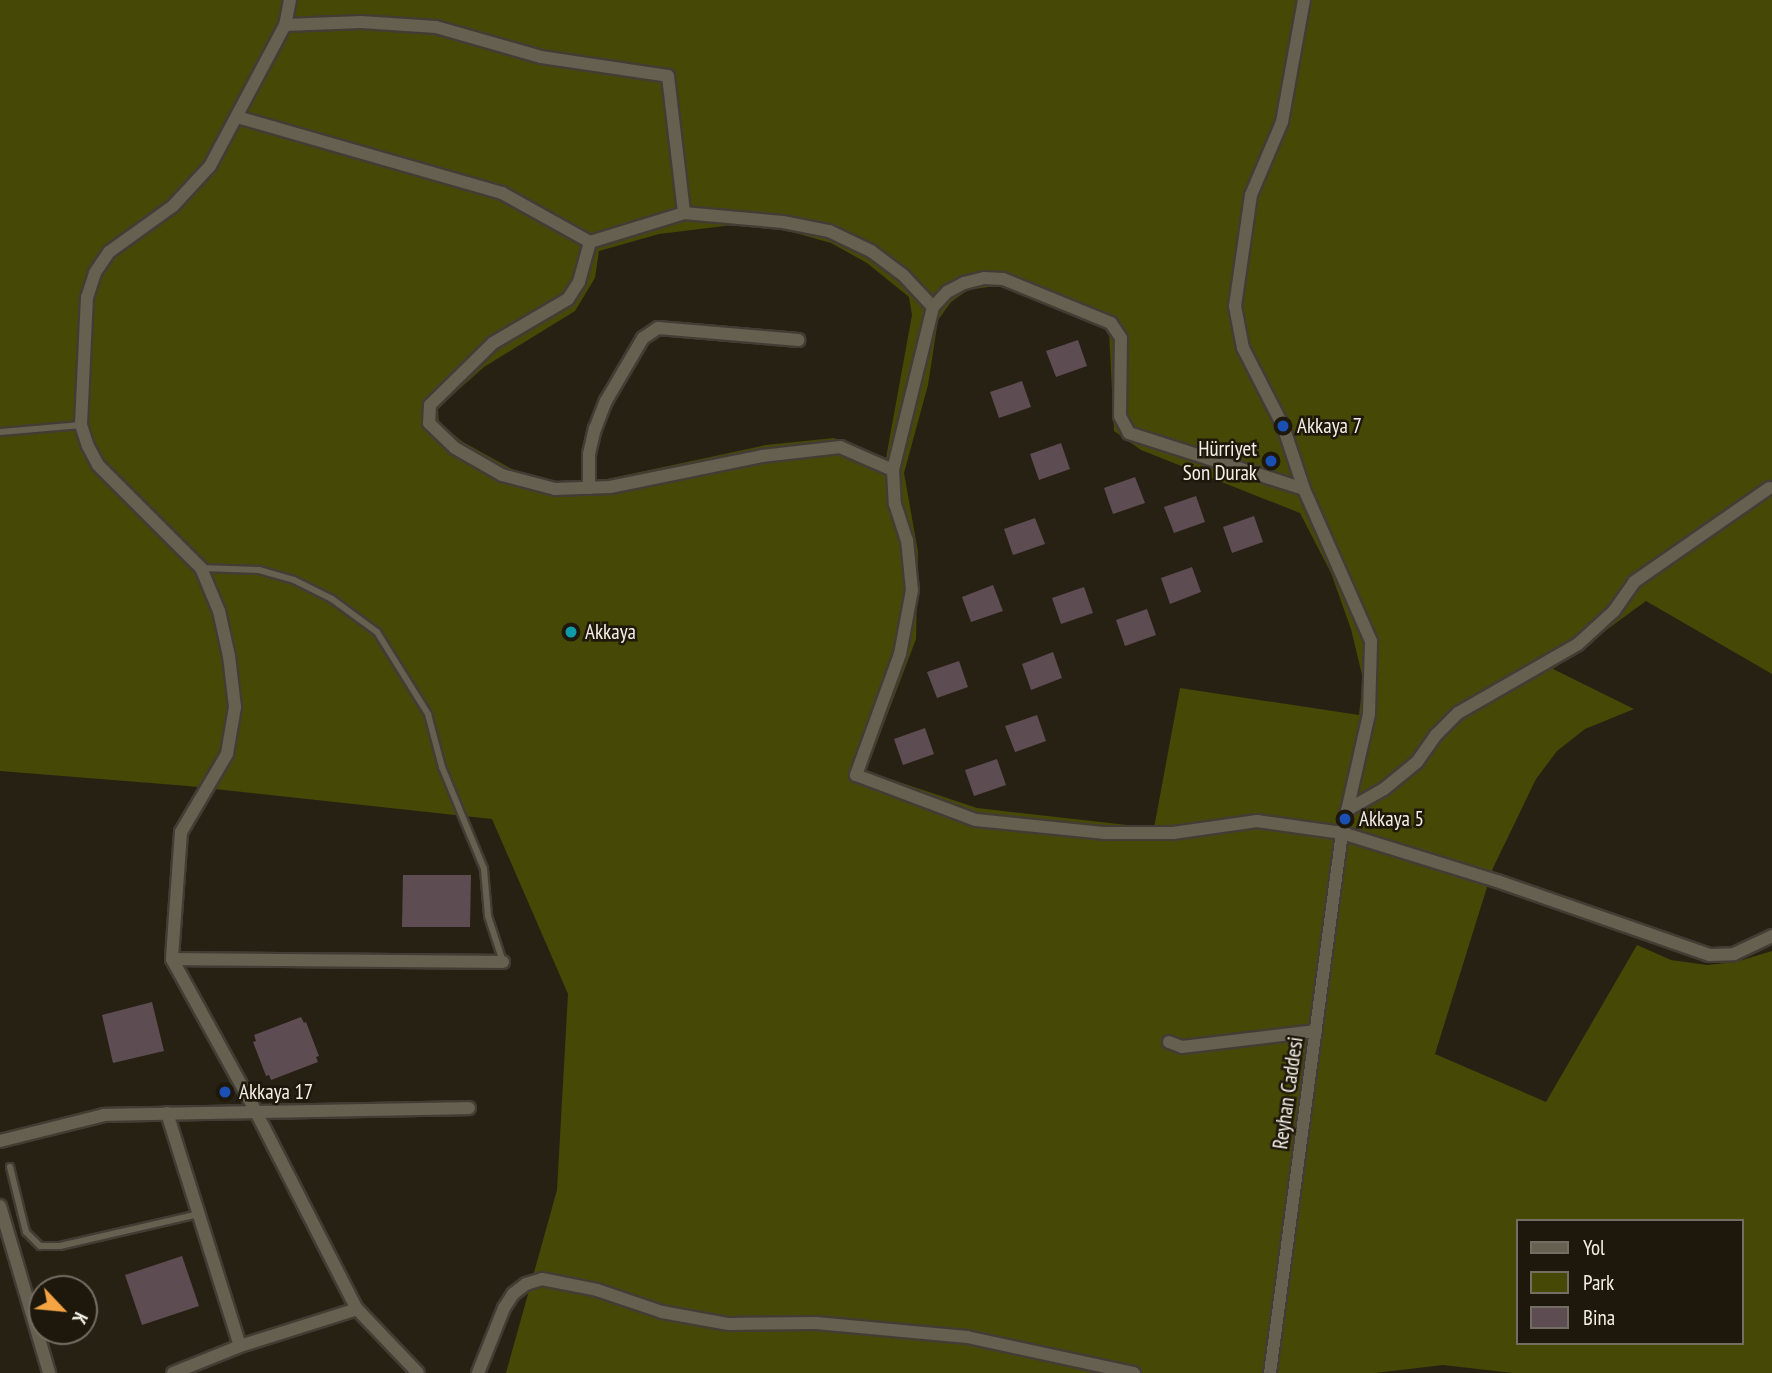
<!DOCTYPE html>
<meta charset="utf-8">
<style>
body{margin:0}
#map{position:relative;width:1772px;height:1373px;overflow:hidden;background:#272114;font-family:"PT Sans Narrow",sans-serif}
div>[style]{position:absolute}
.green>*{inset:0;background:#454905}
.building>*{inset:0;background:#5e4c53}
.roads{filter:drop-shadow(2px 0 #423d34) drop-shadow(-2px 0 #423d34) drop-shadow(0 2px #423d34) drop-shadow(0 -2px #423d34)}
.lane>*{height:6px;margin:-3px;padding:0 3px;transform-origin:3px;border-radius:3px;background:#666050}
.street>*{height:12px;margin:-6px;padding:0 6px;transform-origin:6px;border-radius:6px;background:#666050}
.dots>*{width:19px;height:19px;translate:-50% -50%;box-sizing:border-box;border:4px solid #1d180b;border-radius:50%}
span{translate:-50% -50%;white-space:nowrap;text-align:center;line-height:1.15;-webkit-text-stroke:5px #1d180b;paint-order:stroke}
.poi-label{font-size:21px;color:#f4f0e7}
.left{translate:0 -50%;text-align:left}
.right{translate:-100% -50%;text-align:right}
.street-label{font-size:21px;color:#f4f0e7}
.legend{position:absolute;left:1516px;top:1219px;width:228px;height:126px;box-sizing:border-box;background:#1d180b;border:2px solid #736e63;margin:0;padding:9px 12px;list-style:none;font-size:21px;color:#f4f0e7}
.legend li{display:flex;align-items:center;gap:14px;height:35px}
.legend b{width:35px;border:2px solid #736e63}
.north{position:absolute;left:28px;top:1275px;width:70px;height:70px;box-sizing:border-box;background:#1d180b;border:2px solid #736e63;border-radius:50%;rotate:116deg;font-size:19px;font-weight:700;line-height:28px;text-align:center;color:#f4f0e7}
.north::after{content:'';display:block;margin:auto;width:24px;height:32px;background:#f4a443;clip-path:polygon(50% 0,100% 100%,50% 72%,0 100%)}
</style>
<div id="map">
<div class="green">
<div style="clip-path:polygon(evenodd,0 0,1772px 0,1772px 674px,1646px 601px,1553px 669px,1634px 709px,1585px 729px,1557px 751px,1536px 779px,1493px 868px,1435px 1054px,1546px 1102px,1637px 945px,1671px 960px,1707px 965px,1736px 962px,1772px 951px,1772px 1373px,1513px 1373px,1443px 1365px,1375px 1373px,506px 1373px,557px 1190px,568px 994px,492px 819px,188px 786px,0 771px,0 0,733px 225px,774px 227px,831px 243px,867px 263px,909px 297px,912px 315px,886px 458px,834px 438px,766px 445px,598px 481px,564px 483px,519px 473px,463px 442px,439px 423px,438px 408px,484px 367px,575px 311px,595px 278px,599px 251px,659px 234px,733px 225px,0 0,1009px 284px,1109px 331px,1114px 431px,1141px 450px,1300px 513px,1331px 573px,1351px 629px,1363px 679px,1359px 715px,1180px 688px,1154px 828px,977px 808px,866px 771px,916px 639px,918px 552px,904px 473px,928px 385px,938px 320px,951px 302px,968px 290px,1009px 284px,0 0,1518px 1221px,1742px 1221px,1742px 1343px,1518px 1343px,1518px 1221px)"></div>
</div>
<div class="building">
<div style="clip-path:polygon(1078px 340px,1087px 366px,1056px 377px,1046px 351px)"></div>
<div style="clip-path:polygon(1022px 381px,1031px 407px,999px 418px,990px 392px)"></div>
<div style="clip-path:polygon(1061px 443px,1070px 469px,1039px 480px,1030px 454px)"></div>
<div style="clip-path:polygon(1135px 477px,1145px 503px,1113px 514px,1104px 488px)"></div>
<div style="clip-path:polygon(1196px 496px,1205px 522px,1174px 533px,1164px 507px)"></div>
<div style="clip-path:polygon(1254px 516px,1263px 542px,1232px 553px,1223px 527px)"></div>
<div style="clip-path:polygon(1035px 518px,1045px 544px,1013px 555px,1004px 529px)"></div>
<div style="clip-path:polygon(1192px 567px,1201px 592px,1170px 604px,1161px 578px)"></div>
<div style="clip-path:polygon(993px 585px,1003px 611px,971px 622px,962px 597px)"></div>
<div style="clip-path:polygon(1084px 587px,1093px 613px,1061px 624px,1052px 598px)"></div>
<div style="clip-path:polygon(1147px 609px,1156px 635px,1125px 646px,1116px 620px)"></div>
<div style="clip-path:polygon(1053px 652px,1062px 678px,1031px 690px,1022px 664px)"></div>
<div style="clip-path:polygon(959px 661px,968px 687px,937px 698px,927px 672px)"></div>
<div style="clip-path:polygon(1037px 715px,1046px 741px,1015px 752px,1005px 726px)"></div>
<div style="clip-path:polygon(925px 728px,934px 754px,903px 765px,894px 739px)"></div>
<div style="clip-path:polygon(997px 759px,1006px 785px,974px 796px,965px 770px)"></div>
<div style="clip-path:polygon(403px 875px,471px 875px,470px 927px,402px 927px)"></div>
<div style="clip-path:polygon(152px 1002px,164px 1051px,113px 1063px,102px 1015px)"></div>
<div style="clip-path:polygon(301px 1017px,304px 1023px,306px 1022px,319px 1056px,316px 1057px,318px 1062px,271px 1080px,269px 1075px,266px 1076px,253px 1042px,256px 1041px,254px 1035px)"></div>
<div style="clip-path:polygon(182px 1256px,199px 1306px,142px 1325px,125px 1275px)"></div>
</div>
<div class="roads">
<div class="lane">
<div style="left:0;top:432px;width:81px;rotate:-4.9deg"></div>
<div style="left:201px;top:568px;width:58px;rotate:2deg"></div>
<div style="left:259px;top:570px;width:36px;rotate:16deg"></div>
<div style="left:294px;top:580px;width:42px;rotate:26.6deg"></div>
<div style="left:332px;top:599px;width:56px;rotate:36.3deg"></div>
<div style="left:377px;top:632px;width:97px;rotate:58.1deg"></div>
<div style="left:428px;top:714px;width:55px;rotate:75.2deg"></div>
<div style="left:442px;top:767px;width:110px;rotate:67.6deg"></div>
<div style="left:484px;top:869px;width:47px;rotate:85.1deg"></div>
<div style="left:488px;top:916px;width:48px;rotate:71.9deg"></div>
<div style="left:10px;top:1167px;width:67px;rotate:76.2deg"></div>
<div style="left:26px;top:1232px;width:20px;rotate:45deg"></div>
<div style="left:40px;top:1246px;width:20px"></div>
<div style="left:60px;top:1246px;width:143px;rotate:-13deg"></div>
</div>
<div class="street">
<div style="left:290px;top:0;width:25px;rotate:101deg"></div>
<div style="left:285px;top:25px;width:160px;rotate:118deg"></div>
<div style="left:210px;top:166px;width:54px;rotate:132.8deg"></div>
<div style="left:173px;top:206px;width:79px;rotate:144.3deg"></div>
<div style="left:109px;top:252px;width:25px;rotate:124deg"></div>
<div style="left:95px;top:273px;width:25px;rotate:108deg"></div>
<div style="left:87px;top:297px;width:128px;rotate:92.7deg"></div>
<div style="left:81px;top:425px;width:22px;rotate:72deg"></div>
<div style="left:88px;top:446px;width:21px;rotate:62deg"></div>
<div style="left:98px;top:465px;width:146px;rotate:45deg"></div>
<div style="left:201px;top:568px;width:47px;rotate:67.3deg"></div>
<div style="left:219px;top:611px;width:46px;rotate:77.5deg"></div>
<div style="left:229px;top:656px;width:51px;rotate:83.3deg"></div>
<div style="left:235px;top:707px;width:48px;rotate:99.7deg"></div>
<div style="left:227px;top:754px;width:91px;rotate:120.5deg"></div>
<div style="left:181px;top:832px;width:127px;rotate:94.1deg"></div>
<div style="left:172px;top:959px;width:172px;rotate:61.2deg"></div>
<div style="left:255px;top:1110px;width:224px;rotate:62.9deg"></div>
<div style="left:357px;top:1309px;width:88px;rotate:46.4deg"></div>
<div style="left:285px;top:25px;width:76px;rotate:-2.3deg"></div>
<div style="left:361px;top:22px;width:75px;rotate:3.8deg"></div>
<div style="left:436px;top:27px;width:109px;rotate:15.9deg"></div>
<div style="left:541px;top:57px;width:128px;rotate:8.5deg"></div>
<div style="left:668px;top:76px;width:138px;rotate:83.3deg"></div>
<div style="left:237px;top:117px;width:276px;rotate:16deg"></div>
<div style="left:502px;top:193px;width:101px;rotate:29.1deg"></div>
<div style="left:590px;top:242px;width:98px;rotate:-17.1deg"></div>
<div style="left:684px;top:213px;width:99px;rotate:5.2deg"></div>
<div style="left:783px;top:222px;width:47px;rotate:11.1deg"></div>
<div style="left:829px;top:231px;width:47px;rotate:25.5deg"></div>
<div style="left:871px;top:251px;width:40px;rotate:37deg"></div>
<div style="left:903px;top:275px;width:44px;rotate:46.8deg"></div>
<div style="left:590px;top:242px;width:41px;rotate:105.4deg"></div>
<div style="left:579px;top:282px;width:20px;rotate:123deg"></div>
<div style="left:568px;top:299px;width:87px;rotate:149.6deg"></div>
<div style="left:493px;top:343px;width:88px;rotate:135.5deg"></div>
<div style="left:430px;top:405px;width:18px;rotate:93deg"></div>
<div style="left:429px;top:423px;width:36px;rotate:44deg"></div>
<div style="left:455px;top:448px;width:54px;rotate:29.9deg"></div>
<div style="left:502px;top:475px;width:55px;rotate:14.8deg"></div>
<div style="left:555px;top:489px;width:55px;rotate:-2.1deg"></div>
<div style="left:610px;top:487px;width:155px;rotate:-11.5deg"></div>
<div style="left:762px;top:456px;width:79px;rotate:-6.6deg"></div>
<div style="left:840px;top:447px;width:58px;rotate:23.5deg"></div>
<div style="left:589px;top:488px;width:34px;rotate:-90deg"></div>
<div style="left:589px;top:454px;width:26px;rotate:-77deg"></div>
<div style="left:595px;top:429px;width:30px;rotate:-69deg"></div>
<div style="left:606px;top:401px;width:73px;rotate:-59.6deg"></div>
<div style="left:643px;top:338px;width:18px;rotate:-34deg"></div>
<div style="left:658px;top:328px;width:141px;rotate:4.9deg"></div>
<div style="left:1304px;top:489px;width:184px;rotate:-162.3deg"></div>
<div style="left:1129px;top:433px;width:19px;rotate:-118deg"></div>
<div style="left:1120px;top:416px;width:78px;rotate:-89.3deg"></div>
<div style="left:1121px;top:338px;width:18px;rotate:-124deg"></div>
<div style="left:1111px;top:323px;width:117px;rotate:-157.8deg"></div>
<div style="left:1003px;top:279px;width:19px;rotate:-177deg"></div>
<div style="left:984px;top:278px;width:21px;rotate:166deg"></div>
<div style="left:964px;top:283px;width:19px;rotate:152deg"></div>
<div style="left:947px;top:292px;width:21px;rotate:133deg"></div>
<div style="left:933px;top:307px;width:168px;rotate:103.8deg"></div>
<div style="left:893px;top:470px;width:34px;rotate:87deg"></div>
<div style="left:895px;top:504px;width:38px;rotate:72deg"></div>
<div style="left:907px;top:540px;width:50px;rotate:84.3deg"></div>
<div style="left:912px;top:590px;width:65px;rotate:100.6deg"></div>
<div style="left:900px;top:654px;width:129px;rotate:110deg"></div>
<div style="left:856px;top:775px;width:128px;rotate:20.6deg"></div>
<div style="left:976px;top:820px;width:130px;rotate:5.8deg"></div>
<div style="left:1105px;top:833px;width:68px"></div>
<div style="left:1173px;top:833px;width:85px;rotate:-8.1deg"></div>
<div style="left:1257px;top:821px;width:86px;rotate:8deg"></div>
<div style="left:1342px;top:833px;width:162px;rotate:17.2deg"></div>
<div style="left:1497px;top:881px;width:225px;rotate:19.2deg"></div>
<div style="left:1710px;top:955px;width:24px;rotate:-2deg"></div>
<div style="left:1734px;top:954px;width:42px;rotate:-25.3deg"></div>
<div style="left:1347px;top:810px;width:43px;rotate:-29.6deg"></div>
<div style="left:1384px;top:789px;width:43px;rotate:-39.3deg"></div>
<div style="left:1417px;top:762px;width:33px;rotate:-55deg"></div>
<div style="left:1436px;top:735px;width:31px;rotate:-45deg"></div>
<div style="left:1458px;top:713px;width:138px;rotate:-29.9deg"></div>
<div style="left:1578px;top:644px;width:49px;rotate:-42.5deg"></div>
<div style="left:1614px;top:611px;width:35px;rotate:-55deg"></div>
<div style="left:1634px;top:582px;width:165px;rotate:-34.8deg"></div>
<div style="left:172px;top:959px;width:331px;rotate:0.5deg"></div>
<div style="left:1169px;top:1042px;width:14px;rotate:21deg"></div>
<div style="left:1182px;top:1047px;width:135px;rotate:-6.8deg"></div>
<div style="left:167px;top:1113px;width:244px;rotate:72.6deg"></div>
<div style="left:0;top:1141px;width:107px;rotate:-14deg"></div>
<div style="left:104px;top:1115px;width:365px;rotate:-1.1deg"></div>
<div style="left:0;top:1206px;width:174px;rotate:73.6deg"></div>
<div style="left:173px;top:1373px;width:72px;rotate:-21.9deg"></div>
<div style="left:240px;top:1346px;width:123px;rotate:-17.5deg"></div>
<div style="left:478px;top:1373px;width:70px;rotate:-68.2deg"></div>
<div style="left:504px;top:1308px;width:17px;rotate:-57deg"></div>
<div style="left:513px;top:1294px;width:16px;rotate:-38deg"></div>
<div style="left:526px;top:1284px;width:17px;rotate:-17deg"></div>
<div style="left:542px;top:1279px;width:56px;rotate:11.3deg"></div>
<div style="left:597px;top:1290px;width:69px;rotate:18.7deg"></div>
<div style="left:662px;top:1312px;width:68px;rotate:10.2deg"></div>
<div style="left:729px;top:1324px;width:87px;rotate:-0.7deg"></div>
<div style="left:816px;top:1323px;width:152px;rotate:5.3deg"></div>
<div style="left:967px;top:1337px;width:171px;rotate:12.2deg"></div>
<div style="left:1270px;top:1373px;width:545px;rotate:-82.41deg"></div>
<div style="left:1342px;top:833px;width:122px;rotate:-77.2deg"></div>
<div style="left:1369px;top:714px;width:73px;rotate:-88.4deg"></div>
<div style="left:1371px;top:641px;width:166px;rotate:-113.8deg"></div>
<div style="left:1304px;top:489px;width:66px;rotate:-108.4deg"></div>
<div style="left:1283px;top:426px;width:88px;rotate:-117.1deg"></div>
<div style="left:1243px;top:348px;width:43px;rotate:-100.8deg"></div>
<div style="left:1235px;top:306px;width:112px;rotate:-81.8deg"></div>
<div style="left:1251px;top:195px;width:79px;rotate:-67deg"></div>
<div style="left:1282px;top:122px;width:124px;rotate:-79.8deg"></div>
</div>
</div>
<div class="dots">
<div style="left:1283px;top:426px;background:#1a4fb4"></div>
<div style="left:1271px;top:461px;background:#1a4fb4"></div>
<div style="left:571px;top:632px;background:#0f9aa8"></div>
<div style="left:1345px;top:819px;background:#1a4fb4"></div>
<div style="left:225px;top:1092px;background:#1a4fb4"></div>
</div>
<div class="poi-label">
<span class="left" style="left:1297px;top:426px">Akkaya 7</span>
<span class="right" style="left:1257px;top:461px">Hürriyet<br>Son Durak</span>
<span class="left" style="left:585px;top:632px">Akkaya</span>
<span class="left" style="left:1359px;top:819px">Akkaya 5</span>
<span class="left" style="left:239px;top:1092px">Akkaya 17</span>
</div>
<div class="street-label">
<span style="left:1288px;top:1093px;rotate:-82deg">Reyhan Caddesi</span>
</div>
<ul class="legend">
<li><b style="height:9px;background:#666050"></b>Yol</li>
<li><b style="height:19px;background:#454905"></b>Park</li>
<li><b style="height:19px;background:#5e4c53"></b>Bina</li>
</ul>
<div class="north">K</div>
</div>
